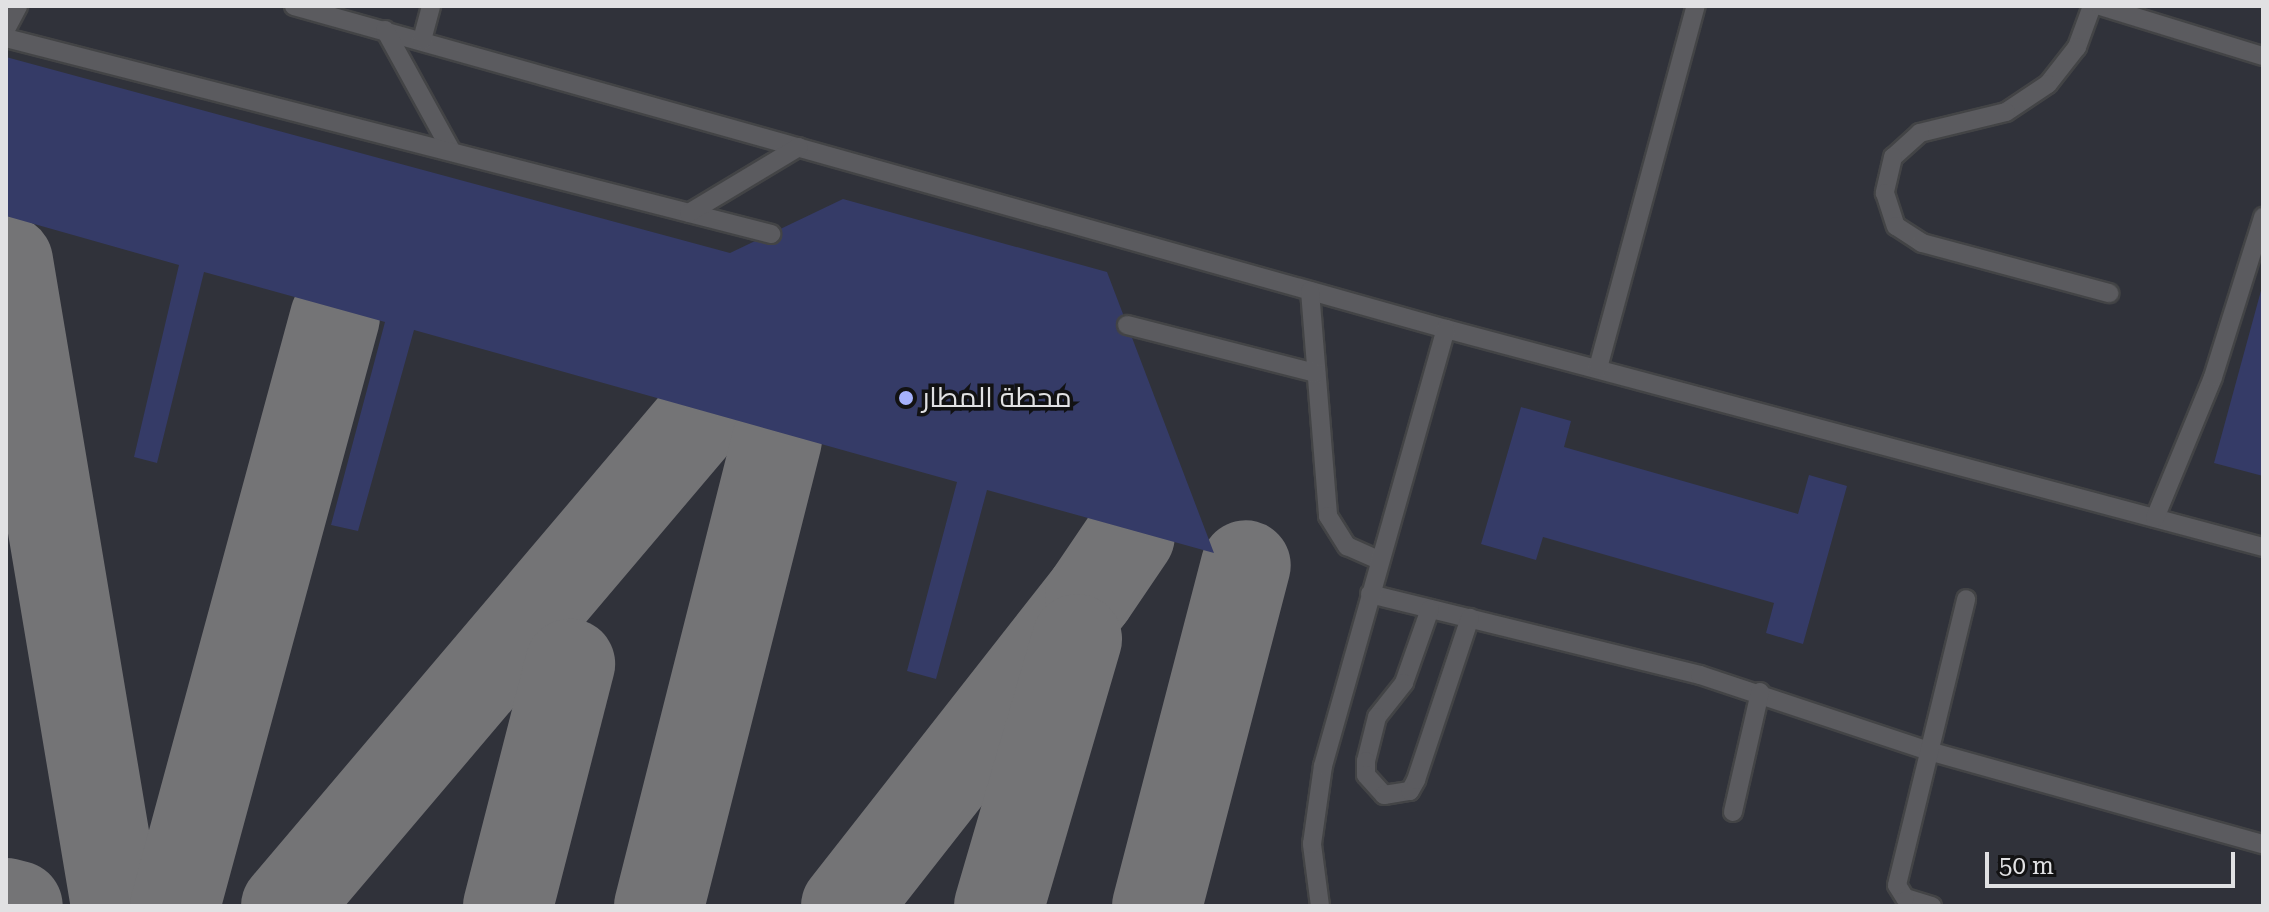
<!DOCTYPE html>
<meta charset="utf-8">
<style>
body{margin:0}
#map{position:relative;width:2269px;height:912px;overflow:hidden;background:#29292c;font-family:"Roboto Serif",Cairo,serif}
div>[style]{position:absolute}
.built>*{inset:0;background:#30323a}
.taxiway>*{height:90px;margin:-45px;padding:0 45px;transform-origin:45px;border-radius:45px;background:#747476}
.building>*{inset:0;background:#353b67}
.roads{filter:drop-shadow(2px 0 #434446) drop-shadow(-2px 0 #434446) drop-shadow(0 2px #434446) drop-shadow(0 -2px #434446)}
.service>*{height:18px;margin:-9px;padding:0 9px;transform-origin:9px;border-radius:9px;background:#5b5b5f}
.dots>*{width:22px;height:22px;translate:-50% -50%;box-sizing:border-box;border:4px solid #121213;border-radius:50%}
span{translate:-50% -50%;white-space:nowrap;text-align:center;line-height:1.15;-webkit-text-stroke:7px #121213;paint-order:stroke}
.poi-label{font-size:28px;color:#e1e1e3}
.left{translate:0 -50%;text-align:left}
.frame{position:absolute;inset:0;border:8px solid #e1e1e3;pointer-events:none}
.scale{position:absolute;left:1985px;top:852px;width:250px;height:36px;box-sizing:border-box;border:4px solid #e1e1e3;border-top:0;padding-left:10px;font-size:24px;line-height:28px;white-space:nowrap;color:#e1e1e3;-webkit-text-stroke:6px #121213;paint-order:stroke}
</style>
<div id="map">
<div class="built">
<div style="clip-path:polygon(6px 6px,2263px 6px,2263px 906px,6px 906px)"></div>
</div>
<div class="taxiway">
<div style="left:8px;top:261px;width:654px;rotate:80.49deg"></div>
<div style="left:6px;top:903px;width:12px;rotate:14deg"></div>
<div style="left:175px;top:906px;width:610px;rotate:-74.8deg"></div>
<div style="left:286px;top:906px;width:640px;rotate:-49.69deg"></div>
<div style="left:508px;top:906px;width:250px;rotate:-75.6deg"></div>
<div style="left:659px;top:906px;width:481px;rotate:-75.8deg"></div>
<div style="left:846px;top:906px;width:395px;rotate:-51.9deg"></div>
<div style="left:1090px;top:595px;width:71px;rotate:-55.9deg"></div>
<div style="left:999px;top:906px;width:278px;rotate:-73.7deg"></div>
<div style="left:1157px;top:906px;width:352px;rotate:-75.4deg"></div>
</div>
<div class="building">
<div style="clip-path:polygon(6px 57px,730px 253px,843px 199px,1107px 272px,1214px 553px,987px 490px,936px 679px,907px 671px,957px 482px,414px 330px,358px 531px,331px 525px,385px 322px,204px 272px,157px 463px,134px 457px,179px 265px,6px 216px)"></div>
<div style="clip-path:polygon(2262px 287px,2263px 288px,2263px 476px,2214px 463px)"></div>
<div style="clip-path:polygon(1521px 407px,1571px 421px,1564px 447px,1798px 514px,1809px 475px,1847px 486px,1803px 644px,1766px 633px,1774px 603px,1543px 537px,1536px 560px,1481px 544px)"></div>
</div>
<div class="roads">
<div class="service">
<div style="left:294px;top:6px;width:1196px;rotate:15.66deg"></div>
<div style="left:1446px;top:329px;width:846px;rotate:14.94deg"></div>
<div style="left:2092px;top:6px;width:44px;rotate:110.1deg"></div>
<div style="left:2077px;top:47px;width:47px;rotate:128.1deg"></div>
<div style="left:2048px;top:84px;width:50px;rotate:146.3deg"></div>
<div style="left:2006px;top:112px;width:89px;rotate:166.3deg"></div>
<div style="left:1920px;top:133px;width:36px;rotate:138deg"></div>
<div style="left:1893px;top:157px;width:37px;rotate:103deg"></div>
<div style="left:1885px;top:193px;width:35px;rotate:72deg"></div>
<div style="left:1896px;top:226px;width:31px;rotate:33deg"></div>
<div style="left:1922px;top:243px;width:194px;rotate:15deg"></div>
<div style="left:2100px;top:6px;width:170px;rotate:17.1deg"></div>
<div style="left:6px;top:29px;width:26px;rotate:-62deg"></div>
<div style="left:385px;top:30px;width:139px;rotate:61.2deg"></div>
<div style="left:6px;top:38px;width:790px;rotate:14.37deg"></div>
<div style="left:422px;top:40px;width:35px;rotate:-75deg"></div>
<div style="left:689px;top:213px;width:128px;rotate:-31deg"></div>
<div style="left:1310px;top:291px;width:226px;rotate:85.4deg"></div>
<div style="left:1328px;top:516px;width:36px;rotate:58deg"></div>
<div style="left:1347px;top:546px;width:36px;rotate:24deg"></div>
<div style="left:1127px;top:325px;width:195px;rotate:14.3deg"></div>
<div style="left:1598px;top:368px;width:375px;rotate:-74.9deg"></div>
<div style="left:2155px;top:518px;width:152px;rotate:-67.6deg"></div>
<div style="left:2213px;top:377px;width:168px;rotate:-72.6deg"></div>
<div style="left:1370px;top:594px;width:340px;rotate:13.8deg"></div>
<div style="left:1700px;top:675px;width:241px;rotate:18.4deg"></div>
<div style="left:1929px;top:751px;width:347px;rotate:15.6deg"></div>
<div style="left:1430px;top:609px;width:78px;rotate:109.4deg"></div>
<div style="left:1404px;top:683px;width:43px;rotate:128.5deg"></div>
<div style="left:1377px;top:717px;width:45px;rotate:104deg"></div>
<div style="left:1366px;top:761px;width:14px;rotate:90deg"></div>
<div style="left:1366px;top:775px;width:27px;rotate:48deg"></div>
<div style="left:1384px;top:795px;width:26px;rotate:-9deg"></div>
<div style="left:1410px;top:791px;width:13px;rotate:-61deg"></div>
<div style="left:1416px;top:780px;width:171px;rotate:-71.6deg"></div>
<div style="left:1733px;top:812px;width:123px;rotate:-77.3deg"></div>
<div style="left:1320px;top:906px;width:63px;rotate:-97.4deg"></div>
<div style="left:1312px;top:844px;width:79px;rotate:-82deg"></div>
<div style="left:1323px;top:766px;width:454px;rotate:-74.3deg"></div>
<div style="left:1932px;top:906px;width:28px;rotate:-163deg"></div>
<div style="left:1905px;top:898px;width:15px;rotate:-122deg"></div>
<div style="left:1897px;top:885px;width:294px;rotate:-76.4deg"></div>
</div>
</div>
<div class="dots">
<div style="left:906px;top:398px;background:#a5b1fc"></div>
</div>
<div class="poi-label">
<span class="left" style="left:922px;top:398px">محطة المطار</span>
</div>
<div class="frame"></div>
<div class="scale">50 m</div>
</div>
